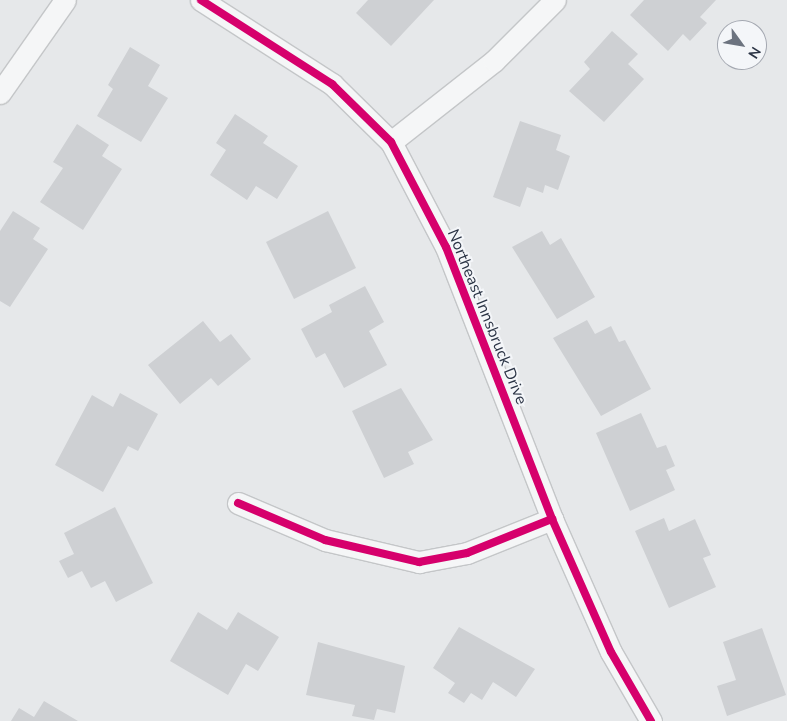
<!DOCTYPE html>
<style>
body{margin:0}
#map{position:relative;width:787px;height:721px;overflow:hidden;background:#e6e8ea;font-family:"Nunito Sans",sans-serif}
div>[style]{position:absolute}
.building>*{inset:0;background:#ced0d3}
.roads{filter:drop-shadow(1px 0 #c4c6c8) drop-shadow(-1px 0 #c4c6c8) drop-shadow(0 1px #c4c6c8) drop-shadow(0 -1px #c4c6c8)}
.minor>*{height:21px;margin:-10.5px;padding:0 10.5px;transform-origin:10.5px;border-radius:10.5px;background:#f5f6f7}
.cycleway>*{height:8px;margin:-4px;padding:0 4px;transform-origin:4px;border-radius:4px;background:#d6006c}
span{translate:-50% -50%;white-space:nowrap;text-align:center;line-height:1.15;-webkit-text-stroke:4px #f4f6f9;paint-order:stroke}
.street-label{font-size:16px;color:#2b3445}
.north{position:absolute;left:717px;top:20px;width:50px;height:50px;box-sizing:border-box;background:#f4f6f9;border:1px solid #a4a8b1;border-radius:50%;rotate:122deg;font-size:14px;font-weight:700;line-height:20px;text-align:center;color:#2b3445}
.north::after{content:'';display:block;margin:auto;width:18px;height:22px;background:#6c737f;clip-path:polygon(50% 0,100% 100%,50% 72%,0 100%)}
</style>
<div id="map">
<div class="building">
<div style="clip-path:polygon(368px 0,434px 0,391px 46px,356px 13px)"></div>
<div style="clip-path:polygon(644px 0,716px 0,700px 17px,707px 23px,690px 41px,683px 34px,668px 51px,630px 15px)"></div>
<div style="clip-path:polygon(612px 31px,638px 54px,628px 64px,644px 79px,604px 122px,569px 91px,590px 69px,584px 62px)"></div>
<div style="clip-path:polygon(130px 47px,160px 65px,148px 86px,168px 98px,141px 142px,97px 116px,113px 89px,108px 85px)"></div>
<div style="clip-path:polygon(235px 114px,268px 136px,263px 143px,298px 166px,277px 199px,256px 186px,247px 200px,210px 175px,226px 150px,216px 143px)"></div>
<div style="clip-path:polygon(520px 121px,561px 135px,556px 150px,570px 156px,558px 190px,545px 185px,543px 193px,527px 187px,520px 207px,493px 197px)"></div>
<div style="clip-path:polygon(77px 124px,109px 145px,102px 156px,122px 169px,83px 230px,40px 202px,63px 168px,53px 162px)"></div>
<div style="clip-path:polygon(13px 211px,40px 228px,33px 239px,48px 249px,10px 307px,0 301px,0 231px)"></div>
<div style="clip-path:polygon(328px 211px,356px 268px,294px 299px,266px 242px)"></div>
<div style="clip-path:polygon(542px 231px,550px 245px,561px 238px,595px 297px,557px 319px,512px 247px)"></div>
<div style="clip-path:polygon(365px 286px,384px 322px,369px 331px,387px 365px,344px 388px,325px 353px,316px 358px,301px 329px,332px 312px,329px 305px)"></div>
<div style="clip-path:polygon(587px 320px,595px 334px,611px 326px,619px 342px,625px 340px,651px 389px,601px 416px,553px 338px)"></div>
<div style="clip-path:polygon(203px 321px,220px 342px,231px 334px,251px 359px,218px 386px,211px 378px,180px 404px,148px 365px)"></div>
<div style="clip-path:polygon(401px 388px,433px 440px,408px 452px,414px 464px,384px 478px,352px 411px)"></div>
<div style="clip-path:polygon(120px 393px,158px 414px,138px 451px,128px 446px,103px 492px,55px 465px,92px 395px,113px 407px)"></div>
<div style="clip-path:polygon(641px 413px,657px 448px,666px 445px,675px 466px,666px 470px,675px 490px,630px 511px,596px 433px)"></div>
<div style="clip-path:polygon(115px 507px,153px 583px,116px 602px,105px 581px,91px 588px,82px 571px,68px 578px,59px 561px,74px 554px,64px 533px)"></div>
<div style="clip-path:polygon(664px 518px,669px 531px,695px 519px,711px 555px,703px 558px,716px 587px,669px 608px,635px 531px)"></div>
<div style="clip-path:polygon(198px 612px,227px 630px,238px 612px,279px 637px,258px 671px,246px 664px,228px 695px,170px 661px)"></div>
<div style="clip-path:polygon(459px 627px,535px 669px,516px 697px,493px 682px,482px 700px,471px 693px,464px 703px,448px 693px,455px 683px,433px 668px)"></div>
<div style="clip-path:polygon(762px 628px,786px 695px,727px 716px,717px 686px,736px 680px,723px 642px)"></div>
<div style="clip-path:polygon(318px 642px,405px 666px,395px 713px,377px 709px,374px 720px,352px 716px,355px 705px,306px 695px)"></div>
<div style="clip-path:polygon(44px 701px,78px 721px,11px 721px,19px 708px,34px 717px)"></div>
</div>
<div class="roads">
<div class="minor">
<div style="left:201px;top:0;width:156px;rotate:32.7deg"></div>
<div style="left:332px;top:84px;width:83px;rotate:44.5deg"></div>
<div style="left:391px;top:142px;width:119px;rotate:62.4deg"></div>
<div style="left:446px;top:247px;width:292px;rotate:68.7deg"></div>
<div style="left:552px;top:519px;width:145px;rotate:66.1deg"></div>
<div style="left:611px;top:652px;width:80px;rotate:59.9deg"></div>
<div style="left:0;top:93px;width:113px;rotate:-55deg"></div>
<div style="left:391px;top:142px;width:131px;rotate:-38.2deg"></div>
<div style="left:494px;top:61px;width:86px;rotate:-45deg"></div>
<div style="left:238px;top:503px;width:95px;rotate:23deg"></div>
<div style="left:325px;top:540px;width:97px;rotate:13.2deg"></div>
<div style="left:419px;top:562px;width:49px;rotate:-10.6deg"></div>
<div style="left:467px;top:553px;width:92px;rotate:-21.8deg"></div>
</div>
</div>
<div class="cycleway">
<div style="left:201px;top:0;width:156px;rotate:32.7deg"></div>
<div style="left:332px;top:84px;width:83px;rotate:44.5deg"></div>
<div style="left:391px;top:142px;width:119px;rotate:62.4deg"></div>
<div style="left:446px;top:247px;width:292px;rotate:68.7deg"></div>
<div style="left:552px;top:519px;width:145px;rotate:66.1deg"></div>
<div style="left:611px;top:652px;width:80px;rotate:59.9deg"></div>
<div style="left:238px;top:503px;width:95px;rotate:23deg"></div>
<div style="left:325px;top:540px;width:97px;rotate:13.2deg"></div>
<div style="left:419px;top:562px;width:49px;rotate:-10.6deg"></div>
<div style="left:467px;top:553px;width:92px;rotate:-21.8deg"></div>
</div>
<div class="street-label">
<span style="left:487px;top:317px;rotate:68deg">Northeast Innsbruck Drive</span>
</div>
<div class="north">N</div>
</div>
